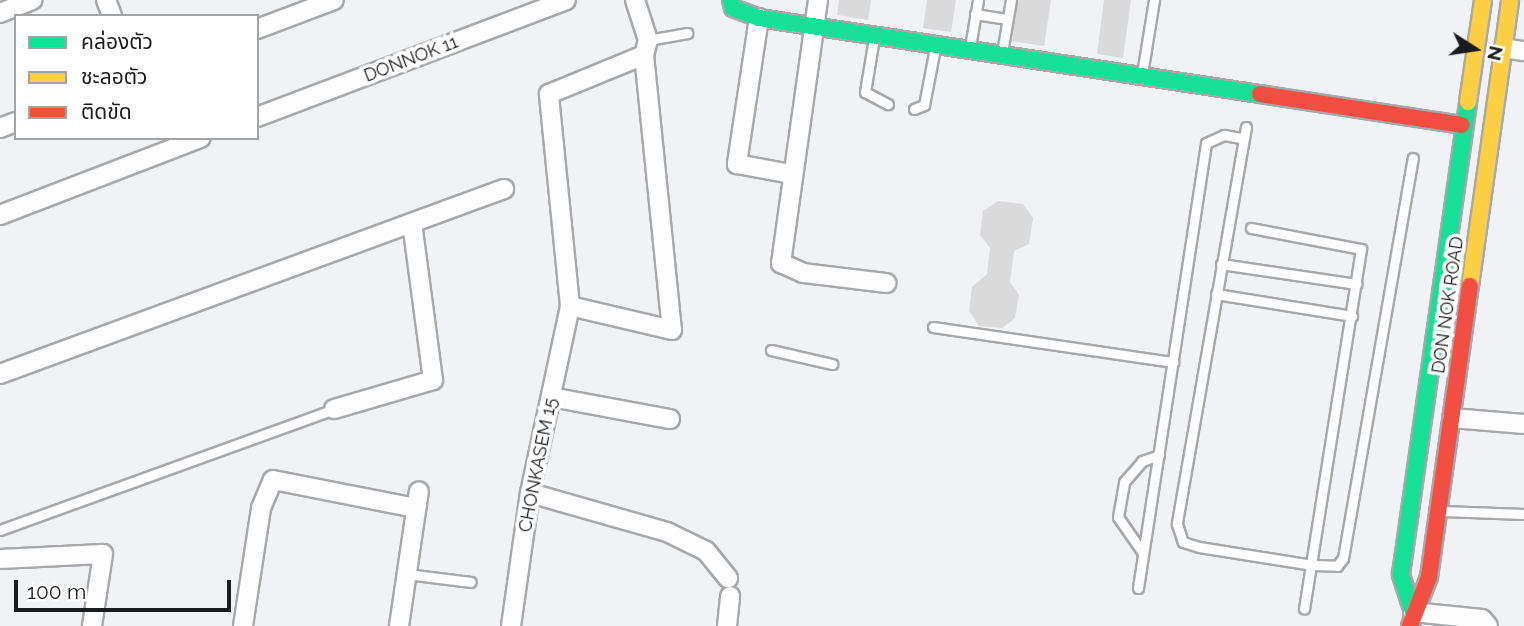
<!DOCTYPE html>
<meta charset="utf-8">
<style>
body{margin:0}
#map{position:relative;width:1524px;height:626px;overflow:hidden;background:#f0f2f5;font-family:Raleway,"Noto Sans Thai",sans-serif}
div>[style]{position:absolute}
.building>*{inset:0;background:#dadada}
.roads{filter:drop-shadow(2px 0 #a6a8aa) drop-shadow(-2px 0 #a6a8aa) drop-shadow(0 2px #a6a8aa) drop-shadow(0 -2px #a6a8aa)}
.lane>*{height:9px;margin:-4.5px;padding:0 4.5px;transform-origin:4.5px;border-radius:4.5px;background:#fdfdfe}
.street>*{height:18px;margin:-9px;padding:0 9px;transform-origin:9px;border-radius:9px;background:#fdfdfe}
.fast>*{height:16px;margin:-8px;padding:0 8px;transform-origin:8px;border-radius:8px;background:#16e098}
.slow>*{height:16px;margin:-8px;padding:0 8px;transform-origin:8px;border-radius:8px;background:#ffcf43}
.jam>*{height:16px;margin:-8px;padding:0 8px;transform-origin:8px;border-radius:8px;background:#f24e42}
span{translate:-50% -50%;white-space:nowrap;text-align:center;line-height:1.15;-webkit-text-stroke:7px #fff;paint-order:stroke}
.street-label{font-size:18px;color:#1a1b1e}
.legend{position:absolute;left:14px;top:14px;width:245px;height:126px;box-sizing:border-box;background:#fff;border:2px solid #a3a4a5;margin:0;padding:9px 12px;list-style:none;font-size:21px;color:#1a1b1e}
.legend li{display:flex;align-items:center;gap:14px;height:35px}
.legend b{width:35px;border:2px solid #a3a4a5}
.north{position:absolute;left:1440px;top:14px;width:70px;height:70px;-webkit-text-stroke:5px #fff;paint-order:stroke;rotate:102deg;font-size:19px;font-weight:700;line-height:28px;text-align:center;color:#1a1b1e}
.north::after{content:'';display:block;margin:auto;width:24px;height:32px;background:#1a1b1e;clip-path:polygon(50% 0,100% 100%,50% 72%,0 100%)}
.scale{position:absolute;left:14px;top:580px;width:217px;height:32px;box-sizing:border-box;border:4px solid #1a1b1e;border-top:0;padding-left:9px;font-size:21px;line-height:24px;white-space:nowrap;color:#1a1b1e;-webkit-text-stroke:5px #fff;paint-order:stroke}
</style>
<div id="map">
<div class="building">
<div style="clip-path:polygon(839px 0,871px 0,868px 20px,837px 15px)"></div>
<div style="clip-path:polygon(927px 0,956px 0,951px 32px,923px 28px)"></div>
<div style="clip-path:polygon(1018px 0,1051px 0,1044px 46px,1012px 41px)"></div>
<div style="clip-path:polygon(1104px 0,1131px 0,1123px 58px,1097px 54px)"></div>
<div style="clip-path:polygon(998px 201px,1023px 204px,1033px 218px,1029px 244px,1014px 251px,1010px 282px,1019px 295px,1015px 318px,1002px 328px,979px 326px,969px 311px,972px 287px,987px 274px,990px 248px,980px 235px,983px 211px)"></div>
</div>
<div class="roads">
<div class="lane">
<div style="left:975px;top:14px;width:33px;rotate:9deg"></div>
<div style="left:874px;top:38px;width:55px;rotate:99.5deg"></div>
<div style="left:865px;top:92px;width:26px;rotate:28deg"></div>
<div style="left:648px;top:40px;width:40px;rotate:-10deg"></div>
<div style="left:970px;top:47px;width:48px;rotate:-80.3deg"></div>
<div style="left:1002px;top:53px;width:54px;rotate:-80.4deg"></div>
<div style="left:1142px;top:74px;width:75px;rotate:-80.8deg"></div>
<div style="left:914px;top:109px;width:11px;rotate:-22deg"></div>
<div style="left:924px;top:105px;width:58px;rotate:-79.1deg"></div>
<div style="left:1246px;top:127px;width:403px;rotate:99.9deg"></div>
<div style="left:1177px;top:524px;width:19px;rotate:72deg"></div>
<div style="left:1183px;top:542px;width:17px;rotate:17deg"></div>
<div style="left:1199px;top:547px;width:115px;rotate:9deg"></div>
<div style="left:1313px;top:565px;width:24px;rotate:2deg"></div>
<div style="left:1337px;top:566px;width:10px;rotate:-53deg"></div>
<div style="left:1343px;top:558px;width:406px;rotate:-80.1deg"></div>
<div style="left:1251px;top:228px;width:112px;rotate:10.8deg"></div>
<div style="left:1361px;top:249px;width:364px;rotate:99deg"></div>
<div style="left:1221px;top:264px;width:137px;rotate:8.4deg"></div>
<div style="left:1216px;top:294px;width:138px;rotate:9.2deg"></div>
<div style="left:933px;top:327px;width:243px;rotate:8.3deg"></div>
<div style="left:771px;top:350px;width:63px;rotate:12.9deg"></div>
<div style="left:1442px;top:511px;width:82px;rotate:2.1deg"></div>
<div style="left:0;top:530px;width:355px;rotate:-19.9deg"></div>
<div style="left:1143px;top:553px;width:44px;rotate:-124.8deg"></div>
<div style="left:1118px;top:517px;width:36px;rotate:-80deg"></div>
<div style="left:1124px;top:482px;width:28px;rotate:-49deg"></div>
<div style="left:1142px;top:461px;width:18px;rotate:-19deg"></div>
<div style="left:407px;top:574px;width:64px;rotate:7.1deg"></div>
<div style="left:1138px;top:588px;width:450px;rotate:-81.3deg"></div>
<div style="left:1206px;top:143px;width:20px;rotate:-24deg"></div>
<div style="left:1224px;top:135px;width:17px;rotate:10deg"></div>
</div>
<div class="street">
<div style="left:106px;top:0;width:17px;rotate:69deg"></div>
<div style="left:635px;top:0;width:42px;rotate:72deg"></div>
<div style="left:648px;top:40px;width:16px;rotate:105deg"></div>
<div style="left:818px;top:0;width:266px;rotate:98deg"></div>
<div style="left:781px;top:263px;width:24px;rotate:24deg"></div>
<div style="left:803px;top:273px;width:84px;rotate:6.9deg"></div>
<div style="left:0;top:13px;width:35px;rotate:-22deg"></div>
<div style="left:759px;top:18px;width:148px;rotate:98.6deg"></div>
<div style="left:737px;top:164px;width:55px;rotate:10.5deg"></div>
<div style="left:257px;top:29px;width:82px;rotate:-20.6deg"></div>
<div style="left:1504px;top:48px;width:20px;rotate:9deg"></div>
<div style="left:644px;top:55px;width:276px;rotate:84.2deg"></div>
<div style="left:672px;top:330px;width:105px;rotate:-166.8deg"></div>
<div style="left:570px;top:306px;width:213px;rotate:-95.7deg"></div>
<div style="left:549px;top:94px;width:103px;rotate:-22.3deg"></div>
<div style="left:257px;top:117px;width:330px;rotate:-20.7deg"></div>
<div style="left:0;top:128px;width:17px;rotate:-21deg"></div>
<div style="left:0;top:215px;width:215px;rotate:-21deg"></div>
<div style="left:0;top:374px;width:537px;rotate:-20.16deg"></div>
<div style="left:551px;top:397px;width:121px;rotate:10.5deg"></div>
<div style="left:334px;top:409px;width:103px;rotate:-16.3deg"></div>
<div style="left:433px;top:380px;width:158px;rotate:-97.6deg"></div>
<div style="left:1452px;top:418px;width:72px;rotate:4.8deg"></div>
<div style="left:530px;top:493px;width:142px;rotate:15.9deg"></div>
<div style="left:667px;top:532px;width:43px;rotate:26deg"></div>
<div style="left:706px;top:551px;width:35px;rotate:51deg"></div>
<div style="left:0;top:559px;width:103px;rotate:-2.8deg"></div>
<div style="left:103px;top:554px;width:73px;rotate:98.7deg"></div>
<div style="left:1413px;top:612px;width:69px;rotate:5.8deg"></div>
<div style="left:1482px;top:619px;width:9px;rotate:49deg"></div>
<div style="left:243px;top:626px;width:119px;rotate:-81.3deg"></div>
<div style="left:261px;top:508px;width:30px;rotate:-67deg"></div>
<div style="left:273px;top:480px;width:146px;rotate:11.1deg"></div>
<div style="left:399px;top:626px;width:136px;rotate:-81.6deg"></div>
<div style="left:511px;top:626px;width:134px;rotate:-81.9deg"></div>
<div style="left:530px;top:493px;width:191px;rotate:-77.9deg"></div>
<div style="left:727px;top:626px;width:30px;rotate:-84deg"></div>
</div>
<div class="fast">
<div style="left:731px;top:0;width:8px;rotate:76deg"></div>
<div style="left:733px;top:8px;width:28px;rotate:21deg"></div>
<div style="left:759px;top:18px;width:507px;rotate:8.63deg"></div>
<div style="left:1413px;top:612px;width:40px;rotate:-108deg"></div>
<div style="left:1401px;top:574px;width:477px;rotate:-81.9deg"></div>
</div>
<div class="slow">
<div style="left:1468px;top:102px;width:103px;rotate:-81.6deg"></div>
<div style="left:1470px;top:286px;width:289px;rotate:-82deg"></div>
</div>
<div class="jam">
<div style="left:1260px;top:94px;width:204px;rotate:8.7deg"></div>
<div style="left:1410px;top:626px;width:53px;rotate:-68.8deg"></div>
<div style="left:1429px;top:577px;width:294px;rotate:-82deg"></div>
</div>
</div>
<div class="street-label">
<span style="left:411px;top:59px;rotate:-21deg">DONNOK 11</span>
<span style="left:1448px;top:305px;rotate:-82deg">DON NOK ROAD</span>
<span style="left:538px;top:465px;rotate:-79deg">CHONKASEM 15</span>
</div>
<ul class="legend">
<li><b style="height:9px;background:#16e098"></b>คล่องตัว</li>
<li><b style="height:9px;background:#ffcf43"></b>ชะลอตัว</li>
<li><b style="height:9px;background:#f24e42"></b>ติดขัด</li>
</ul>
<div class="north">N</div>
<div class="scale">100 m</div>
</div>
